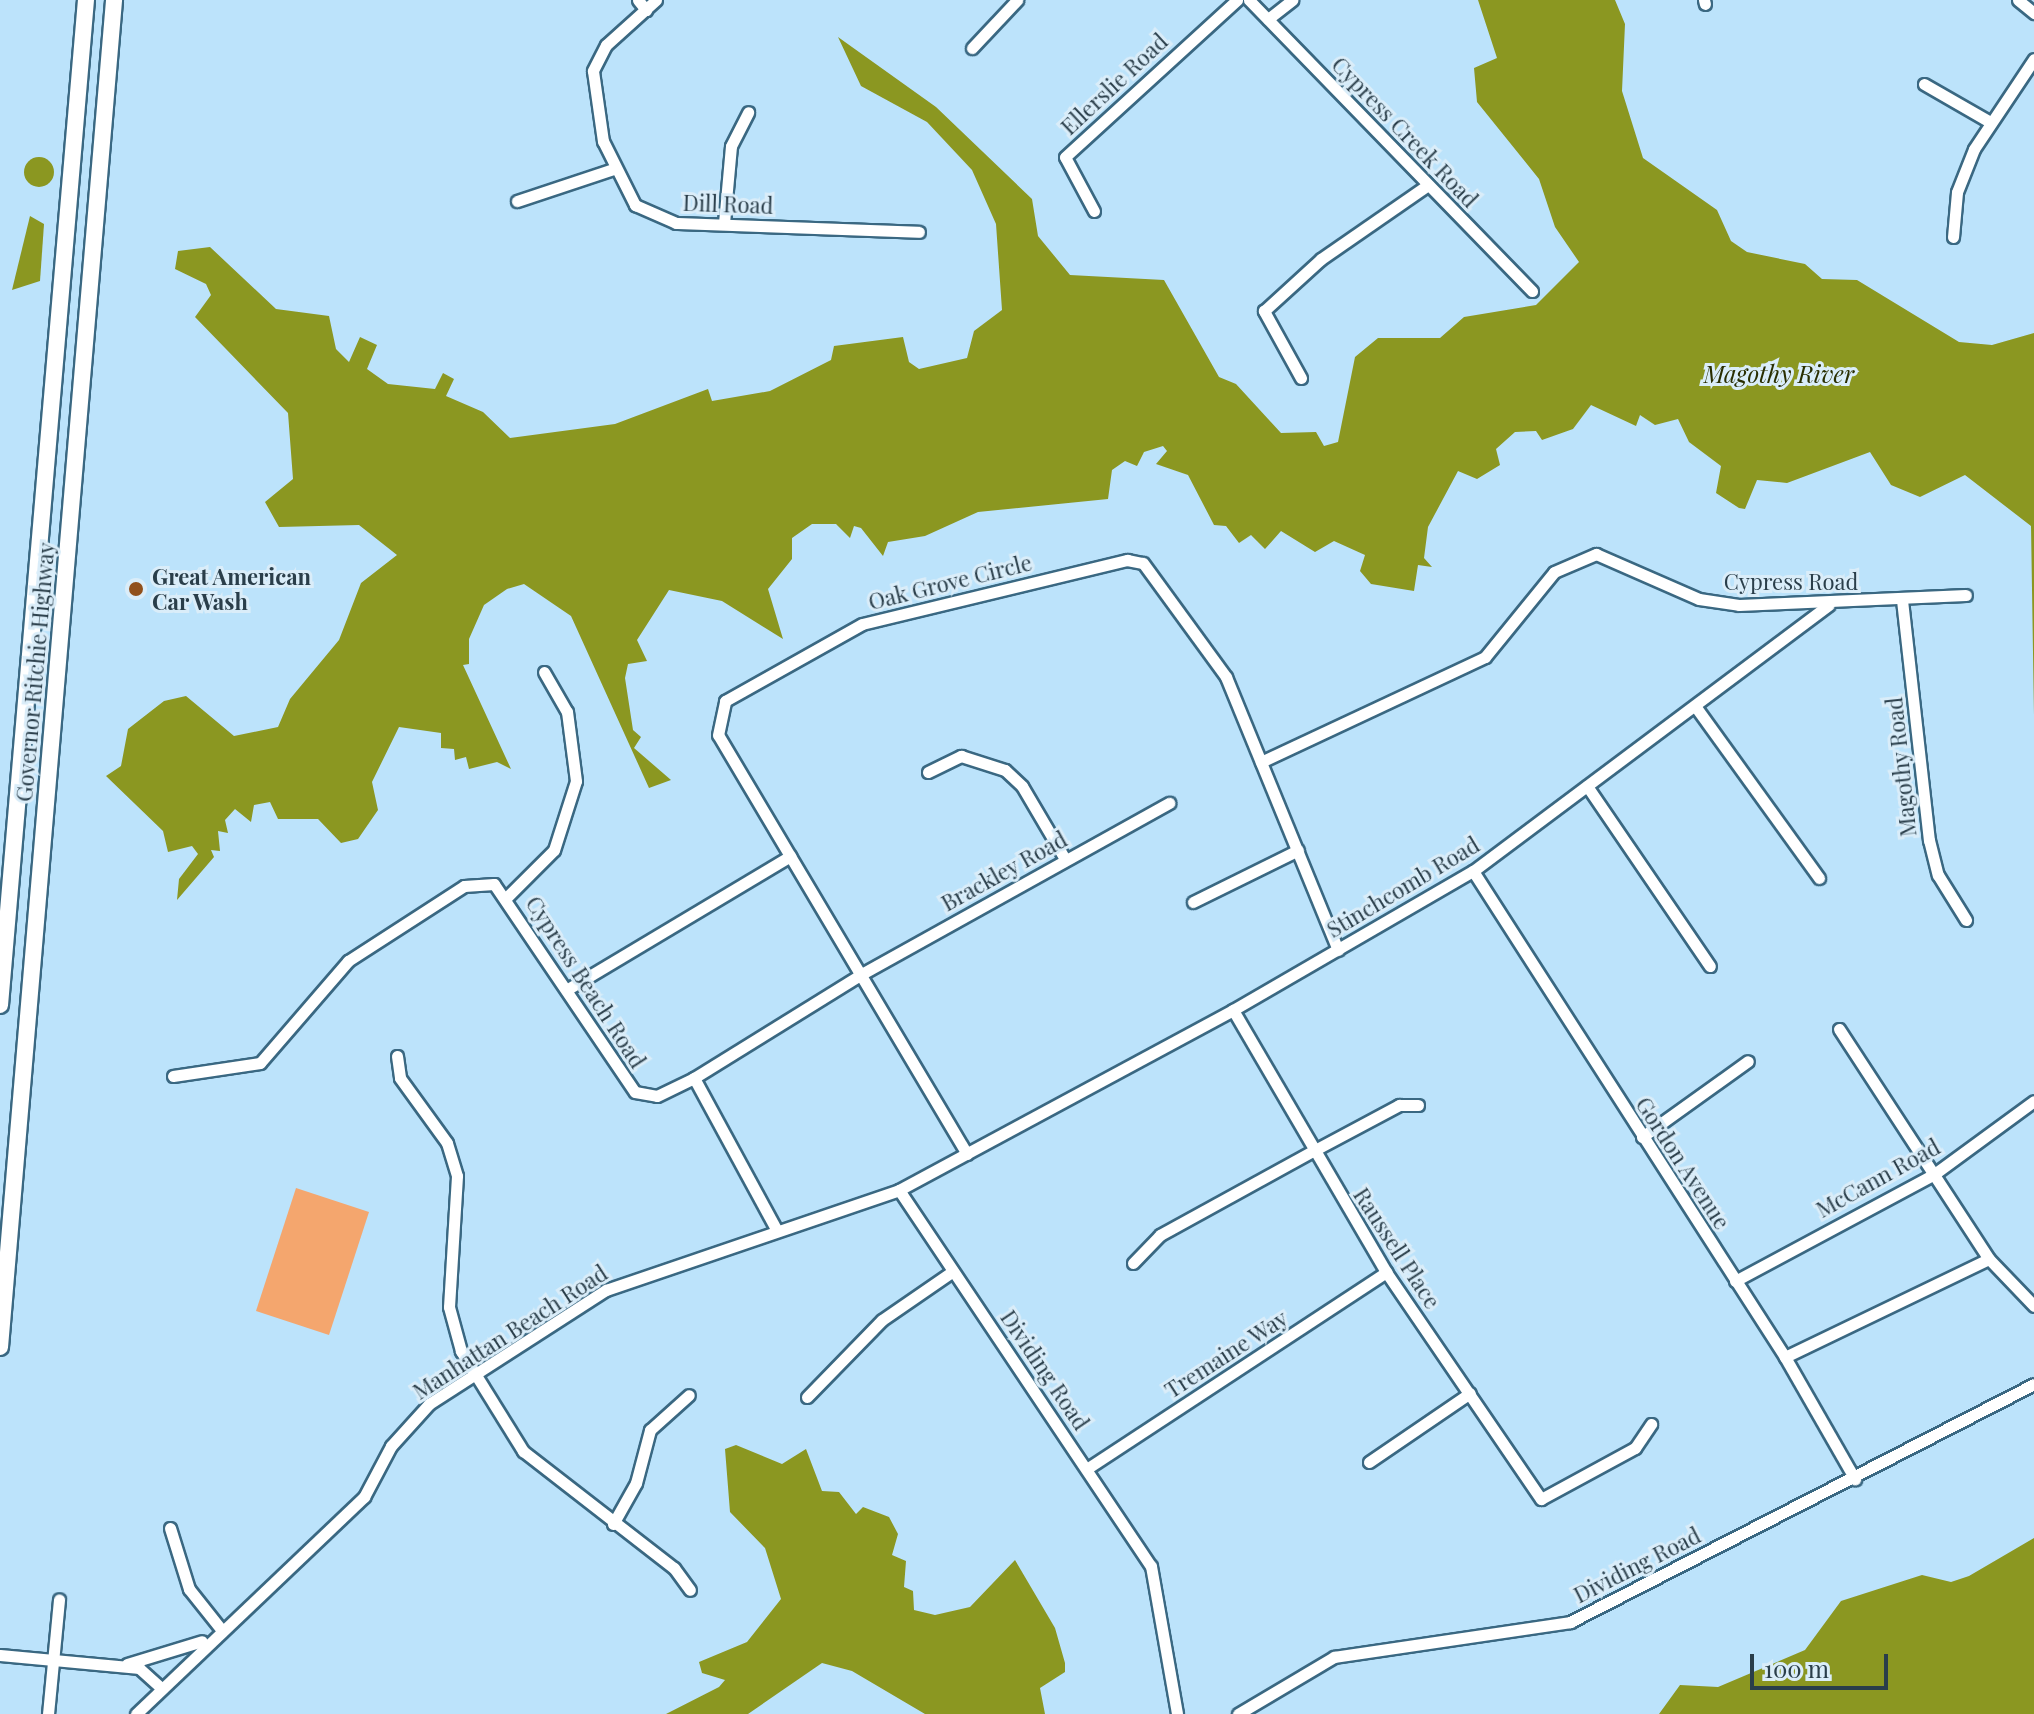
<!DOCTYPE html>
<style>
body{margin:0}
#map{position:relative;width:2034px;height:1714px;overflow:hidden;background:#bce3fb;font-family:"Playfair Display",serif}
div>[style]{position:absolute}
.green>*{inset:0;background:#f4a66e}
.water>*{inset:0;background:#8b9721}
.round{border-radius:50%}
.roads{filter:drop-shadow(2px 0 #3a6882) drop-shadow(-2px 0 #3a6882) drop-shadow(0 2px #3a6882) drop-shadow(0 -2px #3a6882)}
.minor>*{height:11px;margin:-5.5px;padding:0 5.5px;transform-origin:5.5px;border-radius:5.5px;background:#fff}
.highway>*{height:16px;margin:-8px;padding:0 8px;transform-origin:8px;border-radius:8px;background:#fff}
.dots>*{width:22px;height:22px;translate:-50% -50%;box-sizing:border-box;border:4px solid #daedf9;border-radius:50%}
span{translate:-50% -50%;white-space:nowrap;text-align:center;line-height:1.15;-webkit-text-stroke:6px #daedf9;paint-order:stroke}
.street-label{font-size:22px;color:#2a3e4a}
.poi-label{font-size:22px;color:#2a3e4a;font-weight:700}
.left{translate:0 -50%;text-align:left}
.water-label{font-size:24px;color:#292e00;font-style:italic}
.scale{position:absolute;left:1750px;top:1654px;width:138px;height:36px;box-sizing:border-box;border:4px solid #2a3e4a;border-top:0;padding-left:10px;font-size:24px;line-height:28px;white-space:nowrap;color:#2a3e4a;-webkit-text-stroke:6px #daedf9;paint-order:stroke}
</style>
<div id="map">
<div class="green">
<div style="clip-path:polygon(296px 1188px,369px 1212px,329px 1335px,256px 1311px)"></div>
</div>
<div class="water">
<div style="clip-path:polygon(1478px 0,1615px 0,1625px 24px,1622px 91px,1643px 158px,1717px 210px,1731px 241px,1747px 252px,1805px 264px,1822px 279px,1857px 280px,1959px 342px,1992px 345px,2034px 333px,2034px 716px,2031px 526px,1965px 475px,1920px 497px,1891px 485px,1870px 452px,1787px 483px,1757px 480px,1745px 509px,1739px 508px,1716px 493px,1721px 466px,1689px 442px,1678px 419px,1655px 425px,1640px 415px,1636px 426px,1591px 405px,1573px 429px,1542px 440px,1536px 431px,1515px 432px,1496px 449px,1500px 465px,1477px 479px,1458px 471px,1428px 527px,1424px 558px,1432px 567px,1418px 565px,1414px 591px,1371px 584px,1360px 571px,1365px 555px,1334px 541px,1315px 552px,1281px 531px,1265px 549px,1251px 535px,1239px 543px,1226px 526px,1214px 525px,1188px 475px,1156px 464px,1167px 451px,1163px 446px,1144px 452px,1137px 466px,1125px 461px,1112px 470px,1108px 499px,978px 512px,925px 536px,888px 542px,883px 556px,861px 528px,854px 526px,850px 538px,836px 524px,812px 524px,792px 538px,792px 559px,768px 589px,783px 639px,722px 601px,669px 590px,637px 640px,647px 661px,628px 664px,625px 678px,633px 730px,641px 737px,634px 748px,671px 780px,649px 788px,571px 616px,524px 584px,507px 589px,484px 605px,469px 639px,469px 664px,463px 665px,511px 769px,497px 762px,469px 769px,466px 757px,455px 760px,454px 749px,441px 748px,441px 733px,399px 727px,372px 782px,378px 810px,358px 839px,341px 843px,318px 819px,278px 819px,270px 802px,254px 805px,251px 822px,235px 809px,225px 820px,228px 833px,218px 831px,220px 851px,211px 850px,214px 857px,177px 900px,179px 879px,198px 854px,192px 846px,168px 852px,163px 831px,106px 776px,121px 766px,128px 729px,164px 701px,186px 696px,234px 736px,278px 727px,290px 699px,339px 640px,361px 583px,397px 555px,359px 525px,279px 527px,265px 502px,293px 479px,288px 413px,195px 317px,211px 295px,206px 284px,175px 269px,178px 251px,210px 247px,276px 309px,329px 316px,336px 349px,349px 362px,360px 337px,377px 345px,367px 369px,388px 384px,435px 389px,443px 373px,454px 379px,446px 396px,483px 412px,510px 438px,615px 424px,708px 389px,712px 401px,770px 391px,831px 360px,834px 346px,903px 337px,909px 362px,919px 369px,967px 358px,974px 331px,1002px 310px,996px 224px,972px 170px,927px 122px,861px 86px,838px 37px,936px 107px,1032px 199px,1038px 236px,1070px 275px,1164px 280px,1219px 377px,1236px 384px,1281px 433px,1316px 432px,1324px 446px,1338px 442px,1355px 357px,1378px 338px,1440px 338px,1464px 317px,1536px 305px,1579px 262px,1555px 227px,1539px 179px,1477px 102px,1474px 68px,1497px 58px)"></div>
<div class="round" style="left:24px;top:157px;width:30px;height:30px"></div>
<div style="clip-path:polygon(30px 216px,44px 224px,40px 281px,12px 290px)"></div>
<div style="clip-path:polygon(736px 1445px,782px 1464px,806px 1449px,822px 1491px,839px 1492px,856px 1514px,863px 1507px,889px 1517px,898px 1534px,892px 1555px,906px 1561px,904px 1587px,913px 1591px,914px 1610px,935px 1615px,970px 1607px,1015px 1560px,1055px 1628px,1065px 1663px,1065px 1672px,1040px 1688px,1045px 1714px,925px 1714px,852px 1671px,822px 1663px,748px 1714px,666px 1714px,719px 1687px,725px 1680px,702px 1673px,699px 1662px,747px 1642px,781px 1599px,765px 1548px,730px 1512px,725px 1449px)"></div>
<div style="clip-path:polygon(2034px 1538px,2034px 1714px,1659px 1714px,1680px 1685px,1718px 1687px,1805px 1650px,1841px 1601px,1922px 1575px,1951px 1582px,1969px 1576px)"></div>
</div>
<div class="roads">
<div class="minor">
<div style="left:638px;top:0;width:13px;rotate:51deg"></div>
<div style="left:656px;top:0;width:67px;rotate:138deg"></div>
<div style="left:606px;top:45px;width:29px;rotate:117deg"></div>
<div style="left:593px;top:71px;width:71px;rotate:81.9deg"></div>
<div style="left:603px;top:141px;width:72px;rotate:63.4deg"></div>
<div style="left:635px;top:205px;width:45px;rotate:23.7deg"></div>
<div style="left:676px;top:223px;width:243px;rotate:2.1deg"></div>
<div style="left:1249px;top:0;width:406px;rotate:45.8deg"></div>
<div style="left:1704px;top:0;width:4px;rotate:76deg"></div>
<div style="left:2018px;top:0;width:21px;rotate:39deg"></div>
<div style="left:1268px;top:19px;width:31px;rotate:-38deg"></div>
<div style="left:972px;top:48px;width:66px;rotate:-46.8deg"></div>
<div style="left:1924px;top:84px;width:76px;rotate:29.9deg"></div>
<div style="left:517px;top:201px;width:104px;rotate:-18.4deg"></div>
<div style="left:1094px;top:211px;width:61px;rotate:-118.2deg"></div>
<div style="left:1065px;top:157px;width:233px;rotate:-42.4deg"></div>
<div style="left:724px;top:223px;width:77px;rotate:-84.8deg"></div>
<div style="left:731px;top:146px;width:38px;rotate:-63deg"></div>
<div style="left:1953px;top:237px;width:45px;rotate:-84.9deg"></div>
<div style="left:1957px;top:192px;width:46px;rotate:-68.4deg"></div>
<div style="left:1974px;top:149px;width:108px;rotate:-56.3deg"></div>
<div style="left:1301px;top:378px;width:77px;rotate:-118.9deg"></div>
<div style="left:1264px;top:311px;width:77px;rotate:-42.4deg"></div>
<div style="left:1321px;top:259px;width:130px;rotate:-34.7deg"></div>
<div style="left:1902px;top:600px;width:242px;rotate:83.6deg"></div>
<div style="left:1929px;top:840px;width:36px;rotate:76deg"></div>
<div style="left:1938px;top:875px;width:53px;rotate:58.1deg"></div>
<div style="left:1695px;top:706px;width:212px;rotate:54.2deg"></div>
<div style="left:1261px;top:762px;width:247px;rotate:-25.1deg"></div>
<div style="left:1485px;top:657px;width:109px;rotate:-50.9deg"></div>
<div style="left:1554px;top:572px;width:46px;rotate:-23.2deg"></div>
<div style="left:1596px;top:554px;width:112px;rotate:23.6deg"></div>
<div style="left:1699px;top:599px;width:40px;rotate:8.5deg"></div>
<div style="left:1739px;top:605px;width:227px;rotate:-2.5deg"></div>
<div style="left:928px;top:772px;width:37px;rotate:-26deg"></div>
<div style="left:961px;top:756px;width:46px;rotate:17.7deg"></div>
<div style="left:1005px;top:770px;width:23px;rotate:43deg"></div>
<div style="left:1022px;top:786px;width:85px;rotate:59.5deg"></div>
<div style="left:1587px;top:786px;width:218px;rotate:55.7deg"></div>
<div style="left:1473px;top:871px;width:578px;rotate:57.3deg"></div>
<div style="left:1785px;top:1357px;width:141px;rotate:60.2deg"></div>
<div style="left:507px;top:897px;width:66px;rotate:-45deg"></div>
<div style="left:554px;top:850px;width:72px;rotate:-72.3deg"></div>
<div style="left:576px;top:781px;width:70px;rotate:-97.4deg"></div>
<div style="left:567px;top:712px;width:46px;rotate:-119.9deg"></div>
<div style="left:1193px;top:902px;width:117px;rotate:-26.3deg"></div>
<div style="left:568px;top:989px;width:259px;rotate:-30.9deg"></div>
<div style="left:1233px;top:1010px;width:303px;rotate:59.7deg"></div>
<div style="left:1386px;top:1272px;width:275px;rotate:55.7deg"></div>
<div style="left:1541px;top:1499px;width:107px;rotate:-28.5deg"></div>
<div style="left:1635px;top:1448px;width:29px;rotate:-56deg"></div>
<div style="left:1839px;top:1029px;width:275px;rotate:56.9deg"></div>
<div style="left:1989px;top:1259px;width:65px;rotate:46.2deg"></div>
<div style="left:397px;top:1056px;width:22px;rotate:82deg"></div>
<div style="left:400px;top:1078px;width:80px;rotate:54.1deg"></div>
<div style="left:447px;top:1143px;width:34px;rotate:73deg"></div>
<div style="left:457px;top:1176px;width:131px;rotate:93.5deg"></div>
<div style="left:449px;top:1307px;width:46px;rotate:74.7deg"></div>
<div style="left:461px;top:1351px;width:118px;rotate:58.2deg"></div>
<div style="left:523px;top:1451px;width:191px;rotate:37.8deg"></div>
<div style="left:674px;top:1568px;width:27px;rotate:54deg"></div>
<div style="left:173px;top:1076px;width:88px;rotate:-8.5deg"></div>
<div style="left:260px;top:1063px;width:135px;rotate:-49.2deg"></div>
<div style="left:348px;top:961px;width:138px;rotate:-32.9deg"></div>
<div style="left:464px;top:886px;width:30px;rotate:-4deg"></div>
<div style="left:494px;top:884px;width:251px;rotate:55.9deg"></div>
<div style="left:635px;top:1092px;width:22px;rotate:10deg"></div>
<div style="left:657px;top:1096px;width:41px;rotate:-25.9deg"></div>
<div style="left:694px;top:1078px;width:172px;rotate:61.5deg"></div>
<div style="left:694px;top:1078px;width:195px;rotate:-31.8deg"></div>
<div style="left:860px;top:975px;width:354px;rotate:-29.1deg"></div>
<div style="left:1642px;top:1137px;width:130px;rotate:-35.6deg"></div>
<div style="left:967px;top:1154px;width:487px;rotate:-120.7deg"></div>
<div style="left:718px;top:735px;width:35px;rotate:-78deg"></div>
<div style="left:725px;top:701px;width:157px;rotate:-29.3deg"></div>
<div style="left:862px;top:624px;width:273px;rotate:-13.6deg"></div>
<div style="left:1127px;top:560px;width:16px;rotate:11deg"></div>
<div style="left:1143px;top:563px;width:141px;rotate:53.9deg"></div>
<div style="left:1226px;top:677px;width:295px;rotate:67.7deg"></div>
<div style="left:899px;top:1190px;width:453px;rotate:56.2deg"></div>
<div style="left:1151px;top:1566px;width:150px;rotate:80deg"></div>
<div style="left:1133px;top:1263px;width:39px;rotate:-46deg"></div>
<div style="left:1160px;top:1235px;width:175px;rotate:-28.8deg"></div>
<div style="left:1313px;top:1151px;width:98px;rotate:-28.1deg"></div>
<div style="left:1399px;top:1105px;width:19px"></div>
<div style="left:1735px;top:1281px;width:225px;rotate:-28.2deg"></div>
<div style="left:1933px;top:1175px;width:125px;rotate:-36.2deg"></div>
<div style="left:1785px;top:1357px;width:226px;rotate:-25.7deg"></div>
<div style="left:807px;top:1397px;width:107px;rotate:-45.8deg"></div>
<div style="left:882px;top:1320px;width:86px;rotate:-34.6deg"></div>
<div style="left:1369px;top:1462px;width:122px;rotate:-34.3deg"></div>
<div style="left:1088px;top:1468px;width:357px;rotate:-33.3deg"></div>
<div style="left:613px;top:1524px;width:47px;rotate:-60.7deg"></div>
<div style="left:636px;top:1483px;width:55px;rotate:-75.2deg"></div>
<div style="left:650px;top:1430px;width:52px;rotate:-41.9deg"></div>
<div style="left:170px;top:1528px;width:64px;rotate:72.7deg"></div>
<div style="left:189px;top:1589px;width:50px;rotate:51.5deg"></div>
<div style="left:0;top:1655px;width:140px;rotate:5.3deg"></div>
<div style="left:139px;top:1668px;width:28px;rotate:42deg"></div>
<div style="left:127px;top:1664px;width:78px;rotate:-17deg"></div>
<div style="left:48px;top:1714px;width:115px;rotate:-84.5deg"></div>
<div style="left:136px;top:1714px;width:315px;rotate:-43.6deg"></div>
<div style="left:364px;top:1497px;width:58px;rotate:-62.1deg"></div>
<div style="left:391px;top:1446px;width:57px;rotate:-47.9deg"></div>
<div style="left:429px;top:1404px;width:211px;rotate:-32.8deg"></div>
<div style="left:606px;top:1290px;width:310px;rotate:-18.8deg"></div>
<div style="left:899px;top:1190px;width:379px;rotate:-28.3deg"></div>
<div style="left:1233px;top:1010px;width:277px;rotate:-30.1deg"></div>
<div style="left:1473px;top:871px;width:444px;rotate:-36.8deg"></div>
<div style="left:1238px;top:1714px;width:112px;rotate:-30.7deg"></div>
<div style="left:1334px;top:1657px;width:239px;rotate:-8.4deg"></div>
<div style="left:1570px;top:1622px;width:521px;rotate:-27.15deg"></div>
</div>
<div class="highway">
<div style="left:0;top:1005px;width:1009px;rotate:-85.11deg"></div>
<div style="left:0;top:1347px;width:1352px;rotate:-85.16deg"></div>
</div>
</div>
<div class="dots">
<div style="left:136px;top:589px;background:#91501b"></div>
</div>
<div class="street-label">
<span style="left:1114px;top:84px;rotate:-43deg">Ellerslie Road</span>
<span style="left:1405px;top:132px;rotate:46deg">Cypress Creek Road</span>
<span style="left:728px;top:204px;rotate:2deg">Dill Road</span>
<span style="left:950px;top:582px;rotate:-14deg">Oak Grove Circle</span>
<span style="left:1791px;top:582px">Cypress Road</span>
<span style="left:35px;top:672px;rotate:-85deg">Governor Ritchie Highway</span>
<span style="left:1901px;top:767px;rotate:-96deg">Magothy Road</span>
<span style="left:1004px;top:871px;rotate:-29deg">Brackley Road</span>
<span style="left:1403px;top:887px;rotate:-31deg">Stinchcomb Road</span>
<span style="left:586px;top:982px;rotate:57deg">Cypress Beach Road</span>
<span style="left:1683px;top:1163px;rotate:57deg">Gordon Avenue</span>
<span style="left:1878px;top:1178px;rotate:-29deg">McCann Road</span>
<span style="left:1397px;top:1248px;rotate:57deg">Raussell Place</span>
<span style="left:510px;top:1332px;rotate:-33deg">Manhattan Beach Road</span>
<span style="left:1226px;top:1354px;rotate:-33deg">Tremaine Way</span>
<span style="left:1045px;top:1370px;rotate:56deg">Dividing Road</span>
<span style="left:1637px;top:1565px;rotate:-27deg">Dividing Road</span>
</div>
<div class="poi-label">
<span class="left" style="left:152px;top:589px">Great American<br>Car Wash</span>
</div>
<div class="water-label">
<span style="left:1779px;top:374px">Magothy River</span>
</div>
<div class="scale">100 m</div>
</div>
